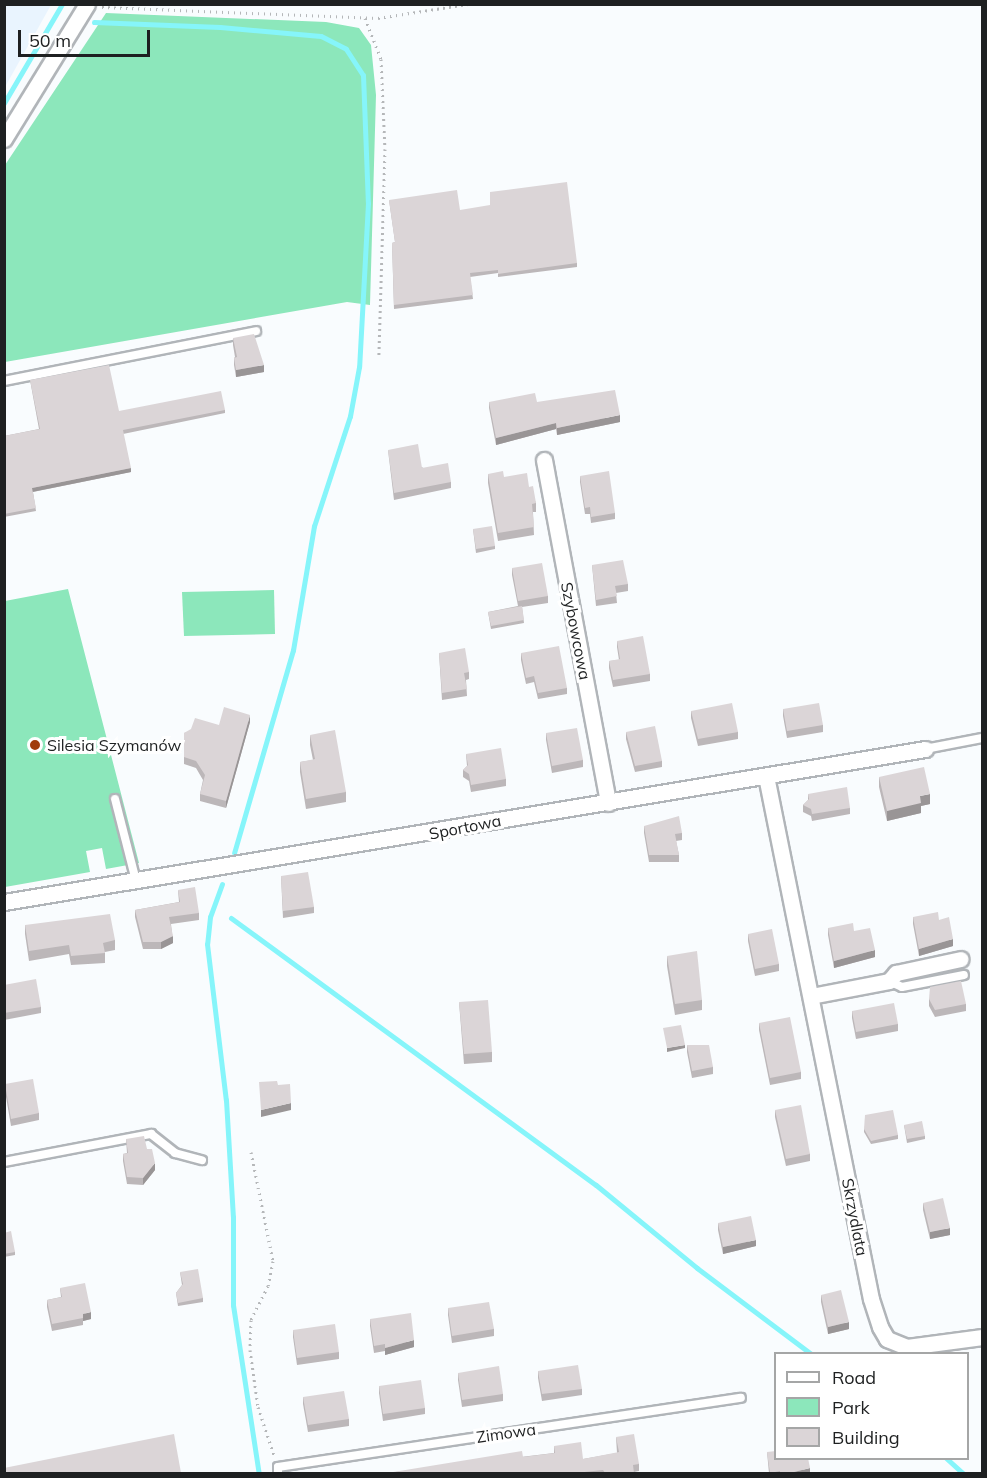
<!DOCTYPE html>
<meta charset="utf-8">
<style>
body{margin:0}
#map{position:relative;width:987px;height:1478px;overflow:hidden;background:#f9fcfe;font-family:Mulish,sans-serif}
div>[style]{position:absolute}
.built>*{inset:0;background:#e9f4fe}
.green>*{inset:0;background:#8ce7bb}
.stream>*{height:5px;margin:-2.5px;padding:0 2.5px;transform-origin:2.5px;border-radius:2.5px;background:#86f5fa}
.path>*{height:3px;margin-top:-1.5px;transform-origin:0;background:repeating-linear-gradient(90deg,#b5b7b9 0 1.5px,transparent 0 6px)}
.roads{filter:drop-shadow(2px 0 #b1b5b9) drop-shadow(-2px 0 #b1b5b9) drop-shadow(0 2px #b1b5b9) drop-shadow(0 -2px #b1b5b9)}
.lane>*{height:8px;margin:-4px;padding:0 4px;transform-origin:4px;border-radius:4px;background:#fff}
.street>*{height:15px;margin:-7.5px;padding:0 7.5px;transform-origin:7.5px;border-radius:7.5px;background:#fff}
.wall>*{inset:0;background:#bcb7b9}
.shaded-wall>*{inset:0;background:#999596}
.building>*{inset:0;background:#dbd5d7}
.dots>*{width:16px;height:16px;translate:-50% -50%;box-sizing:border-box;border:3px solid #fff;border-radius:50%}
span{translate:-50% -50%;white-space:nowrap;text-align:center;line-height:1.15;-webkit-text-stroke:6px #fff;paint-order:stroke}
.street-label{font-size:16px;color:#1e2021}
.poi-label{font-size:16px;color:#1e2021}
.left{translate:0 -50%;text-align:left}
.frame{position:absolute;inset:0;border:6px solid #1e2021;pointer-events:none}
.legend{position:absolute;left:774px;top:1352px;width:195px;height:108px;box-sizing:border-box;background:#fff;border:2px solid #a5a6a6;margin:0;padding:8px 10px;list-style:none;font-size:18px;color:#1e2021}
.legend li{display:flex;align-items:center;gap:12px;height:30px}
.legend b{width:30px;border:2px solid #a5a6a6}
.scale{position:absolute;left:18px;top:30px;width:132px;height:27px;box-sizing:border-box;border:3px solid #1e2021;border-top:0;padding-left:8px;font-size:18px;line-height:21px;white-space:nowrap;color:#1e2021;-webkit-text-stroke:4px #fff;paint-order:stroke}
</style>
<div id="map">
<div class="built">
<div style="clip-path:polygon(5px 4px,51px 5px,5px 87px,4px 5px)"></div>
</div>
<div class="green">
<div style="clip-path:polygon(106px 13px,326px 22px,359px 28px,371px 45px,376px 95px,370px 305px,347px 302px,5px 362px,5px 165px)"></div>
<div style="clip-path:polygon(68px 589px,139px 863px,106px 869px,102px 848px,86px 851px,90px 872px,5px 887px,5px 601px)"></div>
<div style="clip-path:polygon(274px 590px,275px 634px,184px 636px,182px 592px)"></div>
</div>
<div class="stream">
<div style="left:94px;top:22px;width:126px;rotate:2.3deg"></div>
<div style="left:220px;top:27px;width:101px;rotate:5.1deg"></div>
<div style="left:321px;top:36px;width:28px;rotate:27deg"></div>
<div style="left:346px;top:49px;width:31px;rotate:57deg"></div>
<div style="left:363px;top:75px;width:128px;rotate:87.8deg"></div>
<div style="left:368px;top:203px;width:164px;rotate:93.1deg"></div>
<div style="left:359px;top:367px;width:50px;rotate:100.4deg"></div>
<div style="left:350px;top:416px;width:116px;rotate:108.1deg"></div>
<div style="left:314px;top:526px;width:126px;rotate:99.6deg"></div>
<div style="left:293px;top:650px;width:211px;rotate:106.2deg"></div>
<div style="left:4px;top:103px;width:115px;rotate:-59.6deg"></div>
<div style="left:222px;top:884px;width:35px;rotate:110deg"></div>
<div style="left:210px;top:917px;width:27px;rotate:96deg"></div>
<div style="left:207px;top:944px;width:157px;rotate:83.1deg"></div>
<div style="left:226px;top:1100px;width:117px;rotate:86.6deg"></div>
<div style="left:233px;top:1217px;width:88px;rotate:90deg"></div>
<div style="left:233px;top:1305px;width:171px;rotate:81.3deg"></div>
<div style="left:231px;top:918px;width:452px;rotate:36.2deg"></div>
<div style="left:596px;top:1185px;width:131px;rotate:39.4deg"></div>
<div style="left:697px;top:1268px;width:143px;rotate:37deg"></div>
<div style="left:946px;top:1458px;width:24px;rotate:42deg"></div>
</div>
<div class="path">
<div style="left:102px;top:7px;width:276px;rotate:2.3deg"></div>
<div style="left:378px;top:18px;width:91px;rotate:-8.8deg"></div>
<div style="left:365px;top:18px;width:44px;rotate:68.7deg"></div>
<div style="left:381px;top:59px;width:90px;rotate:87.5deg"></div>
<div style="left:385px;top:149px;width:206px;rotate:91.7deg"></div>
<div style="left:251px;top:1152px;width:111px;rotate:78.6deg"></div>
<div style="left:273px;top:1261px;width:25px;rotate:101deg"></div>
<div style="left:268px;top:1286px;width:38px;rotate:117deg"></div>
<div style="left:251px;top:1320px;width:30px;rotate:92deg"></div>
<div style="left:250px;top:1350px;width:58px;rotate:82deg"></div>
<div style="left:258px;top:1407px;width:51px;rotate:71.6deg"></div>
</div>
<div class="roads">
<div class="lane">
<div style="left:4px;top:381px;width:257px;rotate:-11.2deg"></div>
<div style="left:925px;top:749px;width:58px;rotate:-10.9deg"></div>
<div style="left:115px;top:799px;width:85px;rotate:75.6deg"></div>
<div style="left:889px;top:981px;width:14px;rotate:25deg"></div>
<div style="left:902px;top:987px;width:63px;rotate:-11deg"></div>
<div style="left:4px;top:1162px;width:150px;rotate:-10.8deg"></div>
<div style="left:151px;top:1134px;width:31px;rotate:38deg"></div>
<div style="left:175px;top:1153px;width:28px;rotate:15deg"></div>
<div style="left:278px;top:1474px;width:7px;rotate:-90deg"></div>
<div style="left:278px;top:1467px;width:468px;rotate:-8.5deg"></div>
</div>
<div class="street">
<div style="left:4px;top:139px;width:158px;rotate:-58.4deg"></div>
<div style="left:544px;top:460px;width:349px;rotate:79.4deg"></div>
<div style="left:766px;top:776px;width:533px;rotate:78.65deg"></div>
<div style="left:871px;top:1299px;width:29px;rotate:72deg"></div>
<div style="left:880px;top:1327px;width:14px;rotate:60deg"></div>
<div style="left:887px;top:1339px;width:22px;rotate:22deg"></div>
<div style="left:907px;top:1347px;width:76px;rotate:-7.6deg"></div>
<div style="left:4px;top:902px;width:934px;rotate:-9.43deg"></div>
<div style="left:811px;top:996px;width:79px;rotate:-10.9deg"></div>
<div style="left:889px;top:981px;width:11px;rotate:-49deg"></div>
<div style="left:896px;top:973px;width:66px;rotate:-12.2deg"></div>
</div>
</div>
<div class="wall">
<div style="clip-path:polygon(389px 200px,460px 210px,577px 263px,577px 267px,498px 277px,498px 273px,470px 277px,473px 299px,394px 309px,392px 243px,395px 242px)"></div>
<div style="clip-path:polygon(233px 338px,264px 372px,236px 377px,234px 365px,234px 358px,235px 357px,233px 345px)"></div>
<div style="clip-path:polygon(30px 380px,119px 411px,225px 410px,225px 413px,123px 434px,131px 472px,33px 492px,36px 511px,4px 517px,4px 436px,39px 429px)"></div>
<div style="clip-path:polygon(489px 402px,537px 402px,620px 422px,557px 435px,556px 429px,496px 445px,489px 408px)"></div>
<div style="clip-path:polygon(388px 450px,451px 482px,451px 488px,394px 500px)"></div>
<div style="clip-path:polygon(488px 474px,504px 477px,529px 487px,536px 503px,536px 512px,533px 512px,534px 535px,498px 541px,488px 483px)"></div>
<div style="clip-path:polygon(580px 476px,615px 513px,615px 519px,591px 523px,590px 514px,585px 514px,580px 482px)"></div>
<div style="clip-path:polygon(473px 529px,495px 546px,495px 549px,476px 553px)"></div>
<div style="clip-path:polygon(592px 565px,628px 584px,628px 591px,616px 593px,617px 603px,596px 606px)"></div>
<div style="clip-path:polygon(512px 568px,548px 596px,548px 603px,522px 607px,524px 623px,491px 629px,488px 612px,518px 606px,512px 575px)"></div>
<div style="clip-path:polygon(617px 641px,650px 674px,650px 681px,613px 687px,609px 668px,609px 661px,619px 660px,617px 647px)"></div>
<div style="clip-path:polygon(439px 653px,469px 672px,469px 679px,466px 680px,467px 696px,442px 700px)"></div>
<div style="clip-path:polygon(521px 653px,567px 688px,567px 694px,538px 699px,534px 682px,526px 684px,521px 660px)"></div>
<div style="clip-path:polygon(783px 709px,823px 725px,823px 732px,787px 738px,783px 716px)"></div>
<div style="clip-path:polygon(691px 711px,738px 732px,738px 739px,698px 746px,691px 718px)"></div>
<div style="clip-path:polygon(250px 722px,226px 808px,200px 801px,200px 794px,203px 780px,196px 768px,184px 764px,184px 733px,219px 725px)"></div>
<div style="clip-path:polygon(626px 732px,662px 761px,662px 767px,635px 772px,626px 739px)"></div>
<div style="clip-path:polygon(546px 733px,583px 760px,583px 767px,552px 773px,546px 740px)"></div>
<div style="clip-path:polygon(310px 735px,346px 792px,346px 802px,306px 809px,300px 772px,300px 762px,313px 760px,310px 745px)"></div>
<div style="clip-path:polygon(466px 754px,506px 779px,506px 786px,471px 792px,469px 781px,463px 777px,463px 770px,467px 766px)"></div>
<div style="clip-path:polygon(879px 777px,930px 804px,921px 806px,921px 813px,887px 821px,879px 787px)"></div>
<div style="clip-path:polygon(808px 794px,850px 808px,850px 814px,812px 821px,811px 816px,803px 812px,803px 805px,808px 800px)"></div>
<div style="clip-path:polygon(644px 826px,682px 833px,682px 840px,676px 841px,679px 855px,679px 862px,649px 862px,644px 833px)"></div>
<div style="clip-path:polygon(281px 876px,314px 907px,314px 913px,283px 918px)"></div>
<div style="clip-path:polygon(178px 890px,199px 913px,199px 920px,171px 924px,173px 943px,161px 949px,143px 949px,135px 917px,135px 910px,179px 902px)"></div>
<div style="clip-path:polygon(913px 917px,939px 920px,953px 946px,919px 956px,913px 924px)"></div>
<div style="clip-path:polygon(25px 925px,115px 940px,115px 950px,105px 952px,105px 963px,71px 965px,69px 954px,29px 961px,25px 934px)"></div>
<div style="clip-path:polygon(828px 928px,854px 931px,875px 957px,834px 968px,828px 935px)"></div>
<div style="clip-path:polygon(748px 934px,779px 964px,779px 971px,755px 976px,748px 941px)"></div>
<div style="clip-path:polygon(667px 956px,702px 1000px,702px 1010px,675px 1015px,667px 966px)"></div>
<div style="clip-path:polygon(4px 985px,41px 1007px,41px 1013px,4px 1020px)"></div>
<div style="clip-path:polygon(929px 999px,966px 1004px,966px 1011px,935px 1017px,929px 1006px)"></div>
<div style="clip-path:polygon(459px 1002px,492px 1052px,492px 1062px,464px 1064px)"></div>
<div style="clip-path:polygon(852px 1011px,898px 1024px,898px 1031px,856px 1039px,852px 1018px)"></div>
<div style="clip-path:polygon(759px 1023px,801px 1072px,801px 1079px,770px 1085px,759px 1030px)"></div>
<div style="clip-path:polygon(687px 1045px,713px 1067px,713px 1074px,692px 1078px,687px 1052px)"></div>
<div style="clip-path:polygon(5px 1084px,39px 1113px,39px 1120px,11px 1126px,5px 1091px)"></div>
<div style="clip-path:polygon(775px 1110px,810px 1154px,810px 1161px,786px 1166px,775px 1117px)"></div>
<div style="clip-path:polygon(904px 1125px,925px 1136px,925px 1139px,907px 1143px)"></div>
<div style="clip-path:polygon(864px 1129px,898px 1135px,898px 1139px,871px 1144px,864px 1132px)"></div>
<div style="clip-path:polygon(126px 1139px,147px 1149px,155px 1170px,143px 1185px,127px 1184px,123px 1161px,123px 1154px,127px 1153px)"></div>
<div style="clip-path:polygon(923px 1203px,950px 1235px,930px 1239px,923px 1210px)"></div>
<div style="clip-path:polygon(718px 1223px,756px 1246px,723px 1254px,718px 1230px)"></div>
<div style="clip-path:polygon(4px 1233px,15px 1252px,15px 1255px,4px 1257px)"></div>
<div style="clip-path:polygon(180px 1272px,203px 1298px,203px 1302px,178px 1306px,176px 1293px,182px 1285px)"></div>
<div style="clip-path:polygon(60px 1288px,91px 1319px,83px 1321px,83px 1325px,52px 1331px,47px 1307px,47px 1300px,61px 1297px)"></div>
<div style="clip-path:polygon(821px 1295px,849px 1329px,828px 1334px,821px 1302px)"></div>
<div style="clip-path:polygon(448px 1308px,494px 1329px,494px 1336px,452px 1343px,448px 1315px)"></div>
<div style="clip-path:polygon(370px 1319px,414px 1347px,385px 1355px,385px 1351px,374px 1353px,370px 1326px)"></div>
<div style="clip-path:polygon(293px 1330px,339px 1352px,339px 1359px,297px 1365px,293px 1337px)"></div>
<div style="clip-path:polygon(538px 1371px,582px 1389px,582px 1395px,542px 1401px,538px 1378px)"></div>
<div style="clip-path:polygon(458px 1373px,503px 1394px,503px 1401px,462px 1407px,458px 1380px)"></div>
<div style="clip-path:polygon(379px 1386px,425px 1408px,425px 1414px,383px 1421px,379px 1393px)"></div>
<div style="clip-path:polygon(303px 1397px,349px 1419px,349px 1426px,308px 1432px,303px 1404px)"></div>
<div style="clip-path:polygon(616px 1437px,639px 1464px,639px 1471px,634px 1472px,634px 1473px,387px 1473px,554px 1453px,554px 1446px,583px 1459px,617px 1453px)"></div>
<div style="clip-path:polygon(767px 1452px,810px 1473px,769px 1473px)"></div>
</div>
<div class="shaded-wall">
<div style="clip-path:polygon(264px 365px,264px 372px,236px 377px,236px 370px)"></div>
<div style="clip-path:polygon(620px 415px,620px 422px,557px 435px,557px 428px)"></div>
<div style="clip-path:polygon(556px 423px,556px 429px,496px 445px,496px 438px)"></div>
<div style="clip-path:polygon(131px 468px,131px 472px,32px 492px,32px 488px)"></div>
<div style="clip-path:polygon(250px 715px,250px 722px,226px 808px,226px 801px)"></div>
<div style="clip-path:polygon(930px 794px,930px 804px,921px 806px,921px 813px,887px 821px,887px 811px,920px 796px)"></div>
<div style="clip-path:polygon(173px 936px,173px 943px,161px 949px,161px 942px)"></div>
<div style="clip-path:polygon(953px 939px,953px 946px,919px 956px,919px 949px)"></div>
<div style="clip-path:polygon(875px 950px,875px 957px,834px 968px,834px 961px)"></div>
<div style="clip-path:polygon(685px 1045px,685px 1048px,667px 1052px,667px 1048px)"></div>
<div style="clip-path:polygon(291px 1103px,291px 1110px,261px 1117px,261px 1110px)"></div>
<div style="clip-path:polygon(155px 1163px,155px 1170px,143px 1185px,143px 1178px)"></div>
<div style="clip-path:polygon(950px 1228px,950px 1235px,930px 1239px,930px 1232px)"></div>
<div style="clip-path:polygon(756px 1240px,756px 1246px,723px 1254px,723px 1247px)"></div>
<div style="clip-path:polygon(91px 1312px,91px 1319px,83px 1321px,83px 1314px)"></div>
<div style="clip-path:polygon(849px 1322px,849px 1329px,828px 1334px,828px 1327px)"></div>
<div style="clip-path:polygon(414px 1340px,414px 1347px,385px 1355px,385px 1348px)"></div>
<div style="clip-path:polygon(810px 1468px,810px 1473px,790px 1473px)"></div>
</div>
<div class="building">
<div style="clip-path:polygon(567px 182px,577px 263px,498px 274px,498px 270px,470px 273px,473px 295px,394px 305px,392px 243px,395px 242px,389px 200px,457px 190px,460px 210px,490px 205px,490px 192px)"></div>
<div style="clip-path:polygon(254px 334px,264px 365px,236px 370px,234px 358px,237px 357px,233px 338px)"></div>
<div style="clip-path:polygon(109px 365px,119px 411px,221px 391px,225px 410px,123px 430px,131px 468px,32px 488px,36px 508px,4px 514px,4px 436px,40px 429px,30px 380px)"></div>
<div style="clip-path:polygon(615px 390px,620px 415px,557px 428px,556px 423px,496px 438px,489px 402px,535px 393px,537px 402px)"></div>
<div style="clip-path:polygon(418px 444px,422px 468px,448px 463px,451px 482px,394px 493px,388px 450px)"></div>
<div style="clip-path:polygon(503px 471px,504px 477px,527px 473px,529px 487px,533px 486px,536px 503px,532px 504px,534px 527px,498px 533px,488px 474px)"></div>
<div style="clip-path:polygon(609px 471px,615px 513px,591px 517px,590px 507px,585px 508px,580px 476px)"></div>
<div style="clip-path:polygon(492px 526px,495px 546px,476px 549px,473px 529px)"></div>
<div style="clip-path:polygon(623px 560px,628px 584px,615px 586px,617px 596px,596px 600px,592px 565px)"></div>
<div style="clip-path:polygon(542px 563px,548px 596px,518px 601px,512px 568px)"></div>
<div style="clip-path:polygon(522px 606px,524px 620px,491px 626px,488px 612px)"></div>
<div style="clip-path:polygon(643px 636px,650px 674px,613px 680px,609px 661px,620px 659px,617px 641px)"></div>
<div style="clip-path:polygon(559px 646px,567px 688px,538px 693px,534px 676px,526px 678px,521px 653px)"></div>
<div style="clip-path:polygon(465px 648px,469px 672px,464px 673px,467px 689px,442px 693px,439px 653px)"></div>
<div style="clip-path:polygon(732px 703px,738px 732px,698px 739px,691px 711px)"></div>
<div style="clip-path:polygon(819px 703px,823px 725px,787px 731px,783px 709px)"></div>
<div style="clip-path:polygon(224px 707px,250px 715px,226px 801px,200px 794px,205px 775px,196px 761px,184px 757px,184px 733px,191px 729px,195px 718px,219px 725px)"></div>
<div style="clip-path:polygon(655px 726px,662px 761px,635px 766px,626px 732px)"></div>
<div style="clip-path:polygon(577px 728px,583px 760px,552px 766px,546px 733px)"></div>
<div style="clip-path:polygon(335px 730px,346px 792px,306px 799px,300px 762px,315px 759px,310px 735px)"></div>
<div style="clip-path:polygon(501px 748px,506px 779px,471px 785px,469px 774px,463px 770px,468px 765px,466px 754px)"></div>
<div style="clip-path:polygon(924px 767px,930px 794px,920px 796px,921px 803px,887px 811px,879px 777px)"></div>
<div style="clip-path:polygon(847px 787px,850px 808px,812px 814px,811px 809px,803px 805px,809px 799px,808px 794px)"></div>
<div style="clip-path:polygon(679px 816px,682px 833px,675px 834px,679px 855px,649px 855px,644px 826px)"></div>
<div style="clip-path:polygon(308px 872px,314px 907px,283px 911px,281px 876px)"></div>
<div style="clip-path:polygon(195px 887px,199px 913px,169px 917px,173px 936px,161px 942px,143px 942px,135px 910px,180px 902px,178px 890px)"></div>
<div style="clip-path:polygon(938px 912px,939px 920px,949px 917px,953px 939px,919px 949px,913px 917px)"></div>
<div style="clip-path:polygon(110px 914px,115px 940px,103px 943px,105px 953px,71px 956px,69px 945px,29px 951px,25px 925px)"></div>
<div style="clip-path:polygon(853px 923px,854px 931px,870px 928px,875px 950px,834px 961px,828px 928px)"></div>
<div style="clip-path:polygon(772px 929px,779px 964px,755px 969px,748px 934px)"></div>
<div style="clip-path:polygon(697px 951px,702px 1000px,675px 1004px,667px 956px)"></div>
<div style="clip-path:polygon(36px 979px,41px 1007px,4px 1013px,4px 985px)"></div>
<div style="clip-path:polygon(961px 981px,966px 1004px,935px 1010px,929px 999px,930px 987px)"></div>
<div style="clip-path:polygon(488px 1000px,492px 1052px,464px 1054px,459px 1002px)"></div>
<div style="clip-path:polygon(894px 1003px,898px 1024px,856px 1032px,852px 1011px)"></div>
<div style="clip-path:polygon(790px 1017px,801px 1072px,770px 1078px,759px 1023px)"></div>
<div style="clip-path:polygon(681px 1025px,685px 1045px,667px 1048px,663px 1028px)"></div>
<div style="clip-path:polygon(687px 1045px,709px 1045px,713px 1067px,692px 1071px)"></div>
<div style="clip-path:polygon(33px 1079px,39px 1113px,11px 1119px,5px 1084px)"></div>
<div style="clip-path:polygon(277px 1081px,278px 1085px,290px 1084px,291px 1103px,261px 1110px,259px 1082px)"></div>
<div style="clip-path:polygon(801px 1105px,810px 1154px,786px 1159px,775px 1110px)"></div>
<div style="clip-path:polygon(893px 1110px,898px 1135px,871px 1141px,864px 1129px,865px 1115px)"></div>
<div style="clip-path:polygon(922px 1121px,925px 1136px,907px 1139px,904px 1125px)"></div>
<div style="clip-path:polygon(144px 1136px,147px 1149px,152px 1149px,155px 1163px,143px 1178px,127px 1177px,123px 1154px,128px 1153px,126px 1139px)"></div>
<div style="clip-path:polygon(943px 1198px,950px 1228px,930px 1232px,923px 1203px)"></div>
<div style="clip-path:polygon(751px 1216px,756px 1240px,723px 1247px,718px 1223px)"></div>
<div style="clip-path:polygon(11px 1231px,15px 1252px,4px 1254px,4px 1233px)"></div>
<div style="clip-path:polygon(198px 1269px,203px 1298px,178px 1303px,176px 1293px,183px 1284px,180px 1272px)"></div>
<div style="clip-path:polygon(85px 1283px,91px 1312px,83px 1314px,83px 1318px,52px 1324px,47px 1300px,62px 1297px,60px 1288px)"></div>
<div style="clip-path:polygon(841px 1290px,849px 1322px,828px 1327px,821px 1295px)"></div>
<div style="clip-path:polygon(489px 1302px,494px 1329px,452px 1336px,448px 1308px)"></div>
<div style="clip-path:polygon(411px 1313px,414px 1340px,385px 1348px,385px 1344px,374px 1346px,370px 1319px)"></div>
<div style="clip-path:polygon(335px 1324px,339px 1352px,297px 1358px,293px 1330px)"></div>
<div style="clip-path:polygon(578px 1365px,582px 1389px,542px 1394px,538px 1371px)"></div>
<div style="clip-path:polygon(499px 1366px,503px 1394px,462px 1400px,458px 1373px)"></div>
<div style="clip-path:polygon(421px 1380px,425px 1408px,383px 1414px,379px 1386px)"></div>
<div style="clip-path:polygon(344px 1391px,349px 1419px,308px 1425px,303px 1397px)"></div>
<div style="clip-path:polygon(174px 1434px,181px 1473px,4px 1473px,4px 1468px)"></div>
<div style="clip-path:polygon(634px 1434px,639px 1464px,633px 1465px,634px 1473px,605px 1473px,603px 1470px,575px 1473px,387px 1473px,522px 1451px,523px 1457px,555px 1453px,554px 1446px,581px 1442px,583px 1459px,619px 1452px,616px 1437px)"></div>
<div style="clip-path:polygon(776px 1451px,776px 1458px,808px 1458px,810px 1468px,790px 1473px,780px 1473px,780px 1471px,770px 1473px,767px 1452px)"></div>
</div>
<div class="dots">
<div style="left:35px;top:745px;background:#a03c0b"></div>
</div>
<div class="street-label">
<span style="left:576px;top:631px;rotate:79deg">Szybowcowa</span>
<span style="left:465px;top:827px;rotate:-11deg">Sportowa</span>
<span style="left:855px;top:1217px;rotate:79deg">Skrzydlata</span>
<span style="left:506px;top:1433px;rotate:-8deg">Zimowa</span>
</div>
<div class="poi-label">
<span class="left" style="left:47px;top:745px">Silesia Szymanów</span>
</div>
<div class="frame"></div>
<ul class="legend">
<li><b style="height:8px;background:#fff"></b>Road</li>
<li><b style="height:16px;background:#8ce7bb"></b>Park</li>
<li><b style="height:16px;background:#dbd5d7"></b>Building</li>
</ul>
<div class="scale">50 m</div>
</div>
